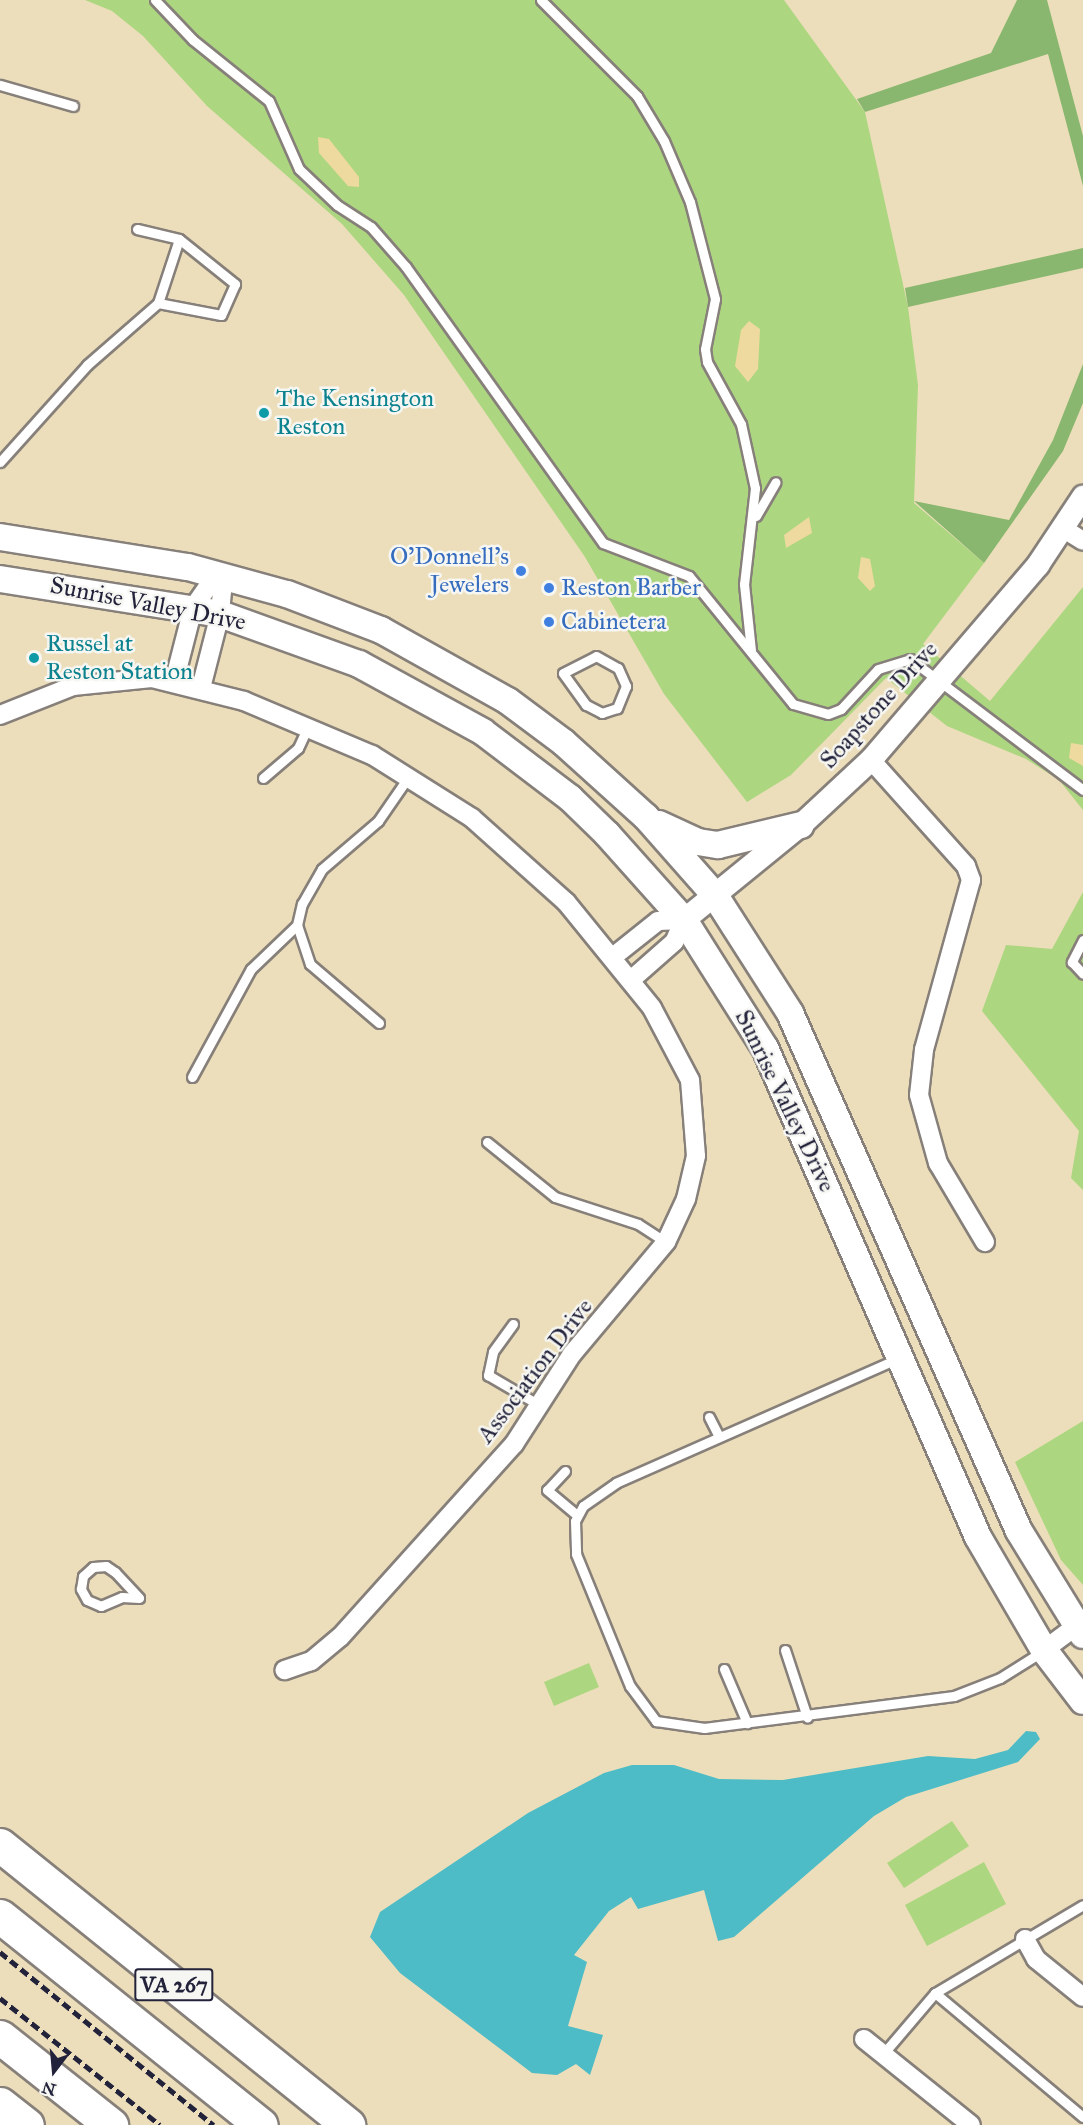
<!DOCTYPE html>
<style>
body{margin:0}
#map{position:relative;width:1083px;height:2125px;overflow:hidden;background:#ecdeba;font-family:"IM FELL Great Primer",serif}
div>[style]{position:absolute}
.green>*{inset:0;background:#add681}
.forest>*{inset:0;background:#8ab76f}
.sand>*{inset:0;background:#eeda9e}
.water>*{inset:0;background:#4ebcc6}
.roads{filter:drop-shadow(2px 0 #87807a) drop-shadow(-2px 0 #87807a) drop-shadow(0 2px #87807a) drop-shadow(0 -2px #87807a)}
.service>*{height:9px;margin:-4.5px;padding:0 4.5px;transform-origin:4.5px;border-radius:4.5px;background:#fff}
.minor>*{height:18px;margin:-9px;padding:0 9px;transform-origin:9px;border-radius:9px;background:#fff}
.tertiary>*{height:22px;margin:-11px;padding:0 11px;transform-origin:11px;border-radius:11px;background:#fff}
.secondary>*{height:26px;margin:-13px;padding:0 13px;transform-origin:13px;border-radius:13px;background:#fff}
.motorway>*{height:33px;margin:-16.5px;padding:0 16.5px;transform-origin:16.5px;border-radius:16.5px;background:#fff}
.rail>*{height:4.5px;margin-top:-2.25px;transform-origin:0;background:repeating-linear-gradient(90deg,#22223b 0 9px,transparent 0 13.5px)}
.dots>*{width:16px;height:16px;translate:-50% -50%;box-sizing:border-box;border:3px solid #f6f6f2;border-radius:50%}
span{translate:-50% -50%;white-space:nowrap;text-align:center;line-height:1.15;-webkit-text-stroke:5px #f6f6f2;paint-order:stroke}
.shield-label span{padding:2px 4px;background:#f6f6f2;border:2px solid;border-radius:4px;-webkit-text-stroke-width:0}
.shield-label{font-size:22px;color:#22223b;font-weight:700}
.culture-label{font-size:24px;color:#0d838f}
.left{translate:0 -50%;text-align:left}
.shop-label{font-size:24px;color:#366cbe}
.right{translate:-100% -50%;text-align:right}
.street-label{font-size:24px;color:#22223b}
.north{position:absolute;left:24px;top:2041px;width:60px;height:60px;-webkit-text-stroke:4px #f6f6f2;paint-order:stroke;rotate:196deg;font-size:16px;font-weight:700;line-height:24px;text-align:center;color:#22223b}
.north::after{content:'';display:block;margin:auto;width:21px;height:27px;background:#22223b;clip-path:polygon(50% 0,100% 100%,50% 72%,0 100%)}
</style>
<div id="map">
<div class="green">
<div style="clip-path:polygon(85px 0,784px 0,865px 112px,908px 307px,918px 385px,914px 503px,984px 563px,923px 644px,990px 701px,1083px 587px,1083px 810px,1059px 780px,1026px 759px,947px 726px,886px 678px,791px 775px,747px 802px,664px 694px,585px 557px,404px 295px,342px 224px,207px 106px,143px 36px,112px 11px)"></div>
<div style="clip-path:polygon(1083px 892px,1083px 1190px,1071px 1178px,1079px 1131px,982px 1011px,1006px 945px,1052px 949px)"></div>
<div style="clip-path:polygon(1083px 1421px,1083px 1585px,1061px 1560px,1015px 1462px)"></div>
<div style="clip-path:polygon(589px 1663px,599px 1687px,554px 1706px,544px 1682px)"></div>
<div style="clip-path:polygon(952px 1821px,969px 1846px,904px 1888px,887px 1863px)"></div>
<div style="clip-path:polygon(984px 1862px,1006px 1904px,927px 1946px,905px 1905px)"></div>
</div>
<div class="forest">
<div style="clip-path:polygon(1017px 0,1047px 0,1083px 136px,1083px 186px,1048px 54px,865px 112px,857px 99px,991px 53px)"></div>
<div style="clip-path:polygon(1083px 248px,1083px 268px,908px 307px,905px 288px)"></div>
<div style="clip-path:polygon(1083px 364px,1083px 403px,1063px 451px,984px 563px,914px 501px,1009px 520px,1053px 440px)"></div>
</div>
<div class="sand">
<div style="clip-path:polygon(318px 137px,329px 139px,359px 177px,359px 187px,348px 186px,319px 153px)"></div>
<div style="clip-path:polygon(749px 321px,760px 329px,758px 369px,748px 382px,735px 366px,741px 330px)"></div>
<div style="clip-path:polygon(809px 517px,812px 533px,786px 548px,784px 535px)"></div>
<div style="clip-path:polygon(861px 557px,870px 559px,875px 586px,870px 591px,858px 578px)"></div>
<div style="clip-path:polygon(1071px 743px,1083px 745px,1083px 766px,1069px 758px)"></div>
</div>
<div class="water">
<div style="clip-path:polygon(1026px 1731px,1036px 1732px,1040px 1739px,1018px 1762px,906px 1797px,874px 1816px,734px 1937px,718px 1941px,704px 1890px,638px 1909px,631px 1897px,609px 1911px,574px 1955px,587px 1962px,568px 2026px,603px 2035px,590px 2075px,576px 2064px,557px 2075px,532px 2073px,400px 1973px,370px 1937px,380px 1912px,528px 1813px,604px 1773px,632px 1765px,674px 1765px,719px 1779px,783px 1780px,928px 1756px,975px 1759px,1008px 1750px)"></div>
</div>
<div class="roads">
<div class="service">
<div style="left:155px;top:0;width:55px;rotate:46.5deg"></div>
<div style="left:193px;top:40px;width:97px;rotate:38.8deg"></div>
<div style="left:269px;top:101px;width:74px;rotate:66.2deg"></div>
<div style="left:299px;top:169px;width:52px;rotate:43.5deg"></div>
<div style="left:337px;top:205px;width:40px;rotate:32.9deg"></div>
<div style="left:371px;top:227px;width:53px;rotate:48.8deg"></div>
<div style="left:406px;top:267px;width:339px;rotate:54.5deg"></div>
<div style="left:603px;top:543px;width:92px;rotate:21deg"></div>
<div style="left:689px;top:576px;width:165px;rotate:50.9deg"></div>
<div style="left:793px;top:704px;width:36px;rotate:16deg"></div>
<div style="left:828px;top:714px;width:14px;rotate:-21deg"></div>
<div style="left:841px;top:709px;width:54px;rotate:-47.2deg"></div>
<div style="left:878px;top:669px;width:34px;rotate:-17deg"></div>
<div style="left:910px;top:659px;width:217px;rotate:37.1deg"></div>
<div style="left:541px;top:0;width:136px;rotate:45deg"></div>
<div style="left:637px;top:96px;width:52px;rotate:59deg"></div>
<div style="left:664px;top:141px;width:66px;rotate:66.9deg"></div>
<div style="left:690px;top:202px;width:100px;rotate:75.5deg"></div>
<div style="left:715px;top:299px;width:51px;rotate:101.3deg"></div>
<div style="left:705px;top:349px;width:13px;rotate:81deg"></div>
<div style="left:707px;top:362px;width:71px;rotate:61.3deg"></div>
<div style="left:741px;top:424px;width:66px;rotate:77.7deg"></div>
<div style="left:755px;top:488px;width:97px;rotate:96.5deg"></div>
<div style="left:744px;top:584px;width:67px;rotate:84deg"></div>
<div style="left:0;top:85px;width:76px;rotate:16deg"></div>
<div style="left:137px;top:229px;width:43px;rotate:13.4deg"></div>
<div style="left:179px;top:239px;width:72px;rotate:38.8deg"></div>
<div style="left:235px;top:284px;width:34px;rotate:114deg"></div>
<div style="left:221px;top:315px;width:64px;rotate:-169.2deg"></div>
<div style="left:0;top:462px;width:130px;rotate:-48.1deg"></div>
<div style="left:87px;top:365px;width:94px;rotate:-41.1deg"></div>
<div style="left:158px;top:303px;width:67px;rotate:-71.8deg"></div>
<div style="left:756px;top:516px;width:39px;rotate:-60deg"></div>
<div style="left:596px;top:656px;width:25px;rotate:29deg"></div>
<div style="left:618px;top:668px;width:20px;rotate:66deg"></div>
<div style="left:626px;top:686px;width:24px;rotate:112deg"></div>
<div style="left:617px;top:708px;width:16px;rotate:162deg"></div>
<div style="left:602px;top:713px;width:18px;rotate:-153deg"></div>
<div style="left:586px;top:705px;width:39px;rotate:-126deg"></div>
<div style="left:563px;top:673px;width:37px;rotate:-27deg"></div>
<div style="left:263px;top:778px;width:46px;rotate:-40.6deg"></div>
<div style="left:298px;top:748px;width:23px;rotate:-65deg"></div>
<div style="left:1083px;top:940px;width:25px;rotate:117deg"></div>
<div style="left:1072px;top:962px;width:16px;rotate:47deg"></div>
<div style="left:379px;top:1023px;width:91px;rotate:-139.5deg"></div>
<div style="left:310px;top:964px;width:41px;rotate:-108.4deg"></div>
<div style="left:297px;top:925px;width:22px;rotate:-77deg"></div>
<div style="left:302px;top:904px;width:40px;rotate:-60.3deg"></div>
<div style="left:322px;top:869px;width:74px;rotate:-40.6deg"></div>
<div style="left:378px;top:821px;width:55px;rotate:-55.4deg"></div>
<div style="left:192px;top:1077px;width:123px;rotate:-61.4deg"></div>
<div style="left:251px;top:969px;width:64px;rotate:-43.7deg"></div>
<div style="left:487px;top:1142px;width:87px;rotate:39deg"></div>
<div style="left:555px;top:1197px;width:87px;rotate:18deg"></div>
<div style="left:638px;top:1224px;width:33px;rotate:33deg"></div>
<div style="left:513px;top:1324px;width:34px;rotate:126deg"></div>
<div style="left:493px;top:1352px;width:24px;rotate:102deg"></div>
<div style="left:488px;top:1375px;width:61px;rotate:30.3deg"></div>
<div style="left:899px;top:1358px;width:309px;rotate:156.2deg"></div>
<div style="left:616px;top:1483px;width:40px;rotate:145.1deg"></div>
<div style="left:583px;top:1506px;width:17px;rotate:118deg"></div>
<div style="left:575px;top:1521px;width:33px;rotate:88deg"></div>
<div style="left:576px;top:1554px;width:143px;rotate:67.8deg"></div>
<div style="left:630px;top:1686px;width:44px;rotate:53.4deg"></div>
<div style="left:656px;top:1721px;width:49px;rotate:8.3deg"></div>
<div style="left:704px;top:1728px;width:252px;rotate:-7.3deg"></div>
<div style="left:954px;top:1696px;width:49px;rotate:-21.4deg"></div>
<div style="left:1000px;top:1678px;width:51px;rotate:-32.1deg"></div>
<div style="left:709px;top:1417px;width:22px;rotate:63deg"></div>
<div style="left:565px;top:1471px;width:26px;rotate:133deg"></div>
<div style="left:547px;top:1490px;width:39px;rotate:40deg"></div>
<div style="left:106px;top:1566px;width:11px;rotate:34deg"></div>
<div style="left:115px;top:1572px;width:35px;rotate:47deg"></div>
<div style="left:139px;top:1598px;width:17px;rotate:-177deg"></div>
<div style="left:122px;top:1597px;width:23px;rotate:157deg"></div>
<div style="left:101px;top:1606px;width:15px;rotate:-157deg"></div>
<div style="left:87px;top:1600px;width:13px;rotate:-119deg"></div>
<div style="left:81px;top:1589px;width:13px;rotate:-81deg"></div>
<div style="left:83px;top:1576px;width:13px;rotate:-42deg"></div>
<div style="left:93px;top:1567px;width:13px;rotate:-4deg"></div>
<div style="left:785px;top:1650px;width:71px;rotate:71.8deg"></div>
<div style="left:724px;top:1669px;width:59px;rotate:66.9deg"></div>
<div style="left:935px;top:1993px;width:193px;rotate:40deg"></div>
<div style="left:883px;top:2054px;width:80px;rotate:-49.6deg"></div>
<div style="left:935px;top:1993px;width:172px;rotate:-30.7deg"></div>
</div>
<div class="minor">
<div style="left:1064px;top:529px;width:22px;rotate:32deg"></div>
<div style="left:174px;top:682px;width:76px;rotate:-75.6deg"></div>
<div style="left:193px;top:608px;width:40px;rotate:-55.1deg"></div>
<div style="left:216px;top:575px;width:17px;rotate:69deg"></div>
<div style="left:222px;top:591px;width:23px;rotate:95deg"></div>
<div style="left:220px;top:614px;width:76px;rotate:104.4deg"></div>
<div style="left:0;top:715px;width:79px;rotate:-21.7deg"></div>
<div style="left:73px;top:686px;width:79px;rotate:-5.8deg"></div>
<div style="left:152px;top:678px;width:95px;rotate:14deg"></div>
<div style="left:244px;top:701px;width:139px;rotate:22.9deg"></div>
<div style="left:372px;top:755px;width:118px;rotate:32.2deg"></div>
<div style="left:472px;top:818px;width:126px;rotate:41.8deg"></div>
<div style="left:566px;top:902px;width:136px;rotate:50.9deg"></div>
<div style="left:652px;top:1008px;width:81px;rotate:62.2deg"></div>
<div style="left:690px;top:1080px;width:76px;rotate:85.5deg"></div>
<div style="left:696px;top:1156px;width:44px;rotate:103.1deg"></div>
<div style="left:686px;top:1199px;width:47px;rotate:114.9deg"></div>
<div style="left:666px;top:1242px;width:146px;rotate:130deg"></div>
<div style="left:572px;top:1354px;width:107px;rotate:122.8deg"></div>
<div style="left:514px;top:1444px;width:260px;rotate:132deg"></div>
<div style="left:340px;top:1637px;width:38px;rotate:140deg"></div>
<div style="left:311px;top:1661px;width:28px;rotate:161deg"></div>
<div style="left:871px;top:760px;width:142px;rotate:48.1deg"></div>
<div style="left:966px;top:866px;width:15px;rotate:70deg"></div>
<div style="left:971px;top:880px;width:176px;rotate:105.5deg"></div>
<div style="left:924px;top:1050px;width:45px;rotate:96.3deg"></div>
<div style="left:919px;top:1095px;width:71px;rotate:74.4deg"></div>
<div style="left:938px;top:1163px;width:92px;rotate:59.3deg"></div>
<div style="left:614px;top:956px;width:56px;rotate:-38.5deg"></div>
<div style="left:658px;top:921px;width:26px;rotate:-2deg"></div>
<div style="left:684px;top:920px;width:24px;rotate:114deg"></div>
<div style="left:674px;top:942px;width:56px;rotate:138.6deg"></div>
<div style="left:1044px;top:1650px;width:49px;rotate:-36.6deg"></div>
<div style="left:1025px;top:1939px;width:23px;rotate:61deg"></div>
<div style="left:1036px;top:1959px;width:60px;rotate:39deg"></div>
<div style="left:864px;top:2039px;width:137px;rotate:38.8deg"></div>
</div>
<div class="tertiary">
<div style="left:684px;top:920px;width:151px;rotate:-39.1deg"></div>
<div style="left:801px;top:825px;width:96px;rotate:-42.9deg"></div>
<div style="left:871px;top:760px;width:257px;rotate:-49.4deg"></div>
<div style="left:1038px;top:565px;width:82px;rotate:-56.5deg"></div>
</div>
<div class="secondary">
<div style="left:0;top:537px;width:190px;rotate:9.1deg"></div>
<div style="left:188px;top:567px;width:103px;rotate:15.3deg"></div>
<div style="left:287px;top:594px;width:101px;rotate:21deg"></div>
<div style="left:381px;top:630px;width:145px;rotate:29.2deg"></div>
<div style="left:508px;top:701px;width:69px;rotate:36.7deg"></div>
<div style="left:563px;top:742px;width:112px;rotate:42.1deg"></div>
<div style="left:646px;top:817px;width:103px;rotate:48.6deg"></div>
<div style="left:714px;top:894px;width:141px;rotate:57.4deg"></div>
<div style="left:790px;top:1013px;width:566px;rotate:66.15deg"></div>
<div style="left:1019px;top:1531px;width:122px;rotate:58.4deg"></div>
<div style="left:0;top:579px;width:223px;rotate:9deg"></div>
<div style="left:220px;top:614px;width:148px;rotate:19.8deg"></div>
<div style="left:359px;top:664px;width:141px;rotate:28.7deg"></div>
<div style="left:483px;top:732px;width:109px;rotate:37.2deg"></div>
<div style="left:570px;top:798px;width:52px;rotate:44.2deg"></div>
<div style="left:607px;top:834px;width:115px;rotate:48.2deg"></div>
<div style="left:684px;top:920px;width:151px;rotate:57.7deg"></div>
<div style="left:765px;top:1048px;width:533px;rotate:66.46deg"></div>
<div style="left:978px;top:1537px;width:131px;rotate:59.7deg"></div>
<div style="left:1044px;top:1650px;width:64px;rotate:52.6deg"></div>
<div style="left:659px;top:824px;width:43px;rotate:24.8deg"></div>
<div style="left:698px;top:842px;width:20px;rotate:9deg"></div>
<div style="left:718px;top:845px;width:85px;rotate:-13.5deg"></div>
</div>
<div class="motorway">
<div style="left:0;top:1845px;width:447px;rotate:38.8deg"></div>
<div style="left:0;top:1916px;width:334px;rotate:38.7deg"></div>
<div style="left:0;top:2037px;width:142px;rotate:38.4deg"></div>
<div style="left:0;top:2104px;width:34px;rotate:38deg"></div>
</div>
</div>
<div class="rail">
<div style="left:0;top:1952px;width:275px;rotate:39deg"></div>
<div style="left:0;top:1998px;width:204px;rotate:38.4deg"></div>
</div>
<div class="dots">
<div style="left:264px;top:413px;background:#0f9aa8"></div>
<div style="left:521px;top:571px;background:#3f7fe0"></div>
<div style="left:549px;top:588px;background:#3f7fe0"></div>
<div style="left:549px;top:622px;background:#3f7fe0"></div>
<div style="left:34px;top:658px;background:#0f9aa8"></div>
</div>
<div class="shield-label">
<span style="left:174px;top:1985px">VA 267</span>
</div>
<div class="culture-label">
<span class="left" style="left:276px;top:413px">The Kensington<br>Reston</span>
<span class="left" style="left:46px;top:658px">Russel at<br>Reston Station</span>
</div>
<div class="shop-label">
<span class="right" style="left:509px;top:571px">O'Donnell's<br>Jewelers</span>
<span class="left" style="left:561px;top:588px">Reston Barber</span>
<span class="left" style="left:561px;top:622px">Cabinetera</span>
</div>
<div class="street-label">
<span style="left:148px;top:604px;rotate:11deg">Sunrise Valley Drive</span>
<span style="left:879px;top:705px;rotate:-48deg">Soapstone Drive</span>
<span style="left:785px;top:1101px;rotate:64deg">Sunrise Valley Drive</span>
<span style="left:535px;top:1371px;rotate:-53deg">Association Drive</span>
</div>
<div class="north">N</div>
</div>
